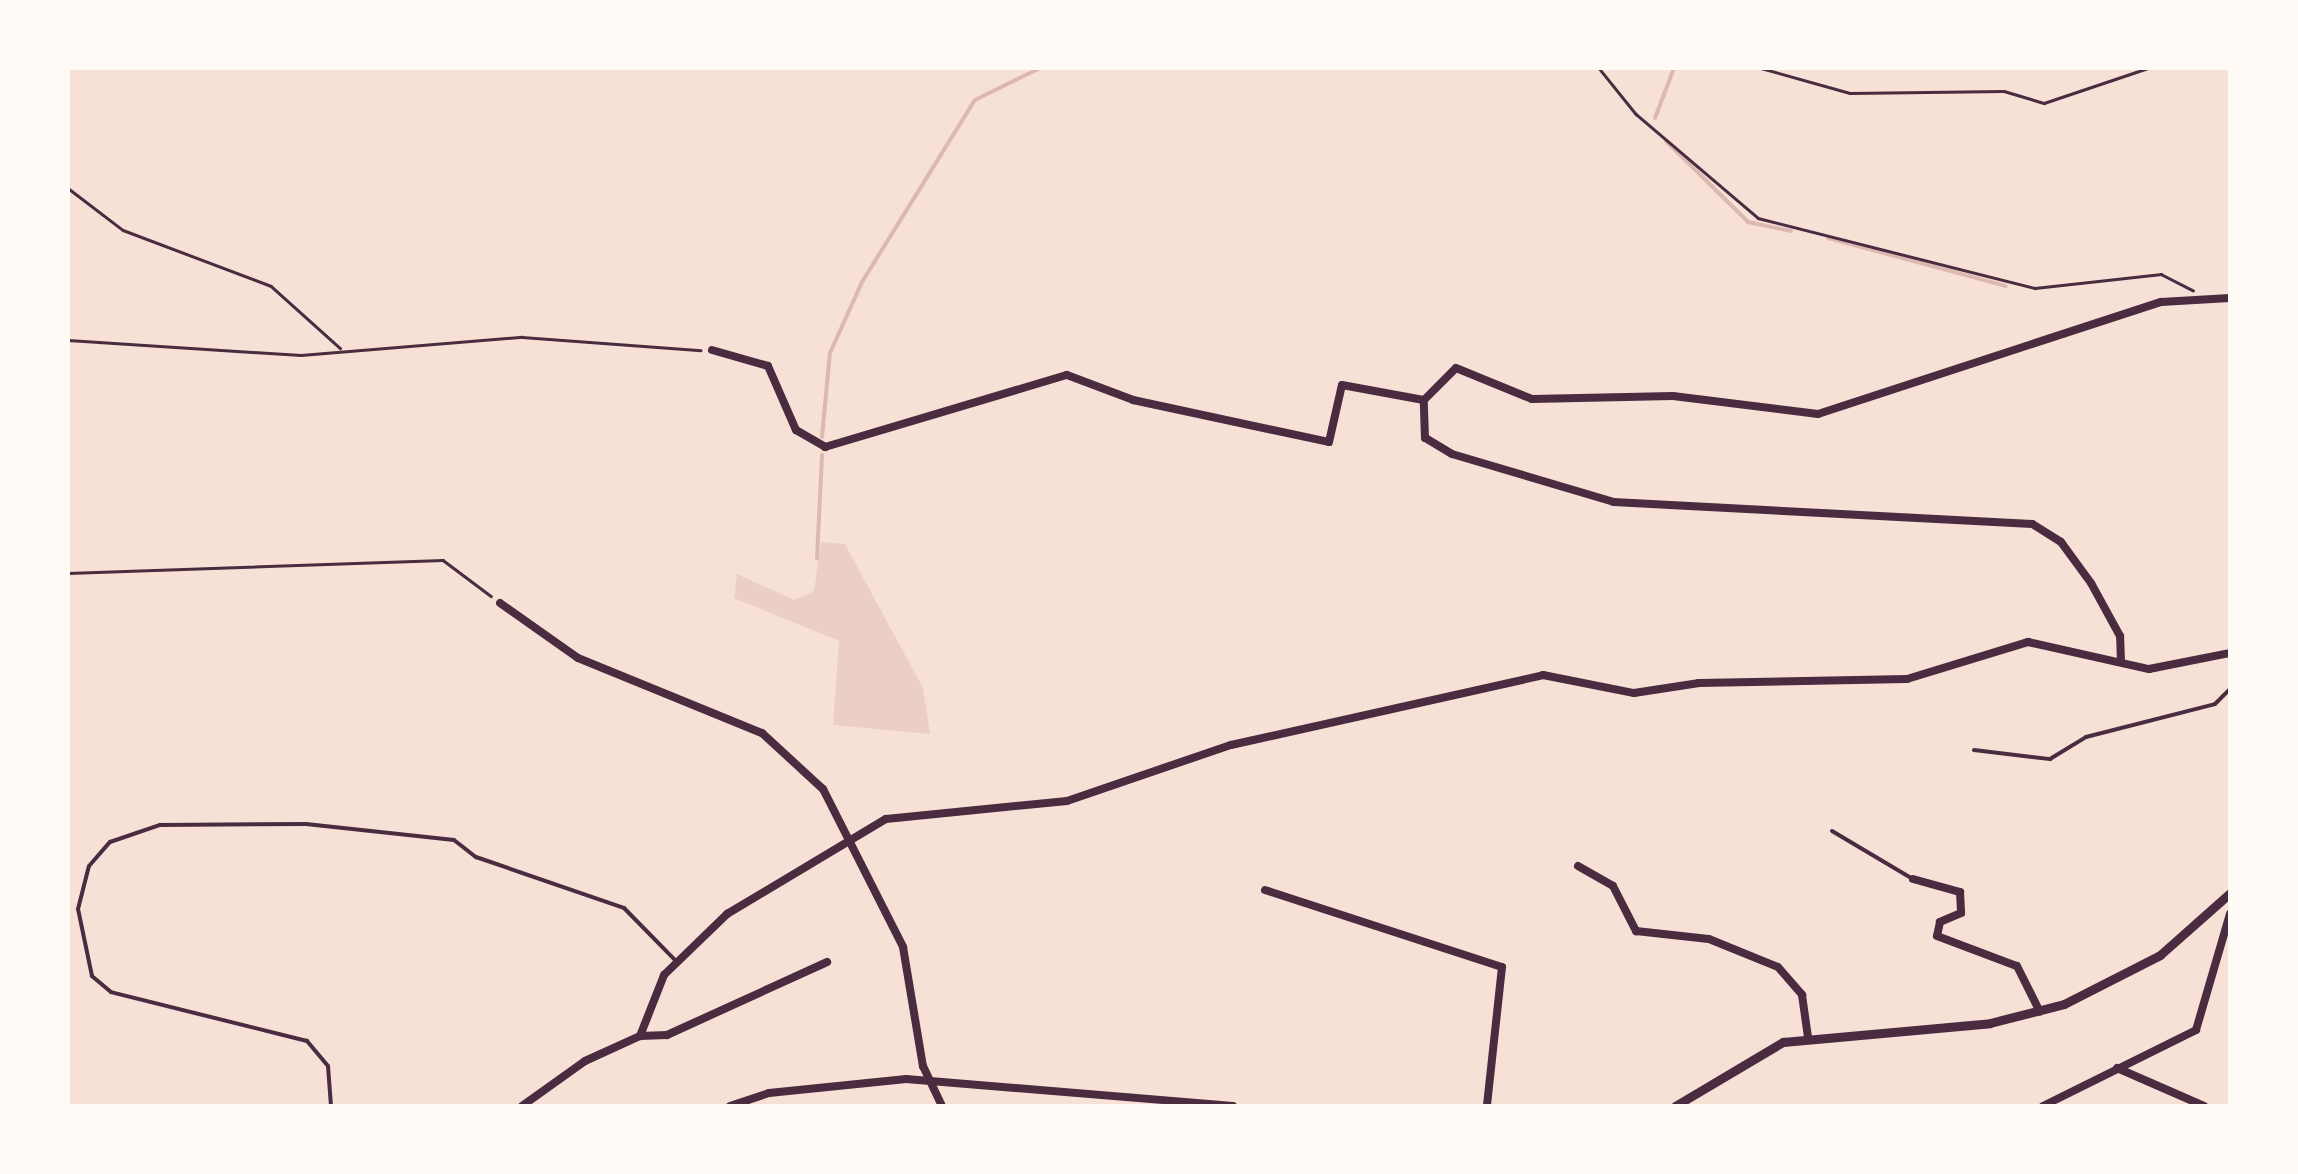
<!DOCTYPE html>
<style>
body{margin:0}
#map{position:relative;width:2298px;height:1174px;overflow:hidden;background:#f7e1d7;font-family:Jost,sans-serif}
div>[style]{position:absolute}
.green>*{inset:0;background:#ebcfc5}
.stream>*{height:4px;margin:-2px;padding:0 2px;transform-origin:2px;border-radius:2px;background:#dcb8b0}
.path>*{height:2.5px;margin:-1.25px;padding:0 1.25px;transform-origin:1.25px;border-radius:1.25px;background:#4a2c40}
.service>*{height:4px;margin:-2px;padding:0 2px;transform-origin:2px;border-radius:2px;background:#4a2c40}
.minor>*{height:8px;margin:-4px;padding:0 4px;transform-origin:4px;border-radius:4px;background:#4a2c40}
.tertiary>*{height:9px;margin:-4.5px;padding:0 4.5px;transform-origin:4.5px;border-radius:4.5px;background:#4a2c40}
span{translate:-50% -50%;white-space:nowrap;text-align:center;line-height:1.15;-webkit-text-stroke:8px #fffaf5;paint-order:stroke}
.frame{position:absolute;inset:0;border:70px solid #fffaf5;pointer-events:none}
</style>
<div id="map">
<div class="green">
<div style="clip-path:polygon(821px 542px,845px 544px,923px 688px,930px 734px,833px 725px,839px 641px,734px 598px,737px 574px,794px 600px,814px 591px)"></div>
</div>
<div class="stream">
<div style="left:1655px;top:118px;width:53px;rotate:-69.2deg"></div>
<div style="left:1666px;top:141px;width:115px;rotate:44.6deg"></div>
<div style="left:1748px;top:222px;width:44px;rotate:11.8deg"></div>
<div style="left:1828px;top:238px;width:184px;rotate:15.1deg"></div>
<div style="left:822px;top:437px;width:84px;rotate:-84.6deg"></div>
<div style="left:830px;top:353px;width:78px;rotate:-65.7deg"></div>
<div style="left:862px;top:282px;width:214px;rotate:-58.2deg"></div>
<div style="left:975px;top:100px;width:72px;rotate:-26.2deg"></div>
<div style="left:817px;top:558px;width:103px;rotate:-87.2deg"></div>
</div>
<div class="path">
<div style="left:1599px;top:68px;width:59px;rotate:51.2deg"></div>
<div style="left:1636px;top:114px;width:160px;rotate:40.4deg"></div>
<div style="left:1758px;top:218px;width:286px;rotate:14.2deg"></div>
<div style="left:2035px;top:288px;width:127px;rotate:-6.3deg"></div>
<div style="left:2161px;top:274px;width:36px;rotate:27deg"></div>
<div style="left:1761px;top:68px;width:92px;rotate:15.7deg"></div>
<div style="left:1850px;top:93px;width:154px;rotate:-0.7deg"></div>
<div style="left:2004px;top:91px;width:42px;rotate:16.7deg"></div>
<div style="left:2044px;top:103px;width:110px;rotate:-18.6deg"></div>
<div style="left:68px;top:188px;width:69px;rotate:37.4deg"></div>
<div style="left:123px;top:230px;width:158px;rotate:20.7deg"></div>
<div style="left:271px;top:286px;width:93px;rotate:41.9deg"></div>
<div style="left:68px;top:340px;width:233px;rotate:3.7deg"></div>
<div style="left:301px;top:355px;width:222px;rotate:-4.7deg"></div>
<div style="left:522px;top:337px;width:179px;rotate:4.2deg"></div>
<div style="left:68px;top:573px;width:375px;rotate:-2deg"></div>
<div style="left:443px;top:560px;width:60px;rotate:36.9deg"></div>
</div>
<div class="service">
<div style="left:1974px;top:750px;width:77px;rotate:6.8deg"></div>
<div style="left:2050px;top:759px;width:42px;rotate:-31.4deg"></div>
<div style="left:2086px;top:737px;width:133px;rotate:-14.3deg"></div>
<div style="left:2215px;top:704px;width:21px;rotate:-45deg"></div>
<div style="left:1832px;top:831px;width:94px;rotate:30.7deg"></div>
<div style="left:331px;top:1106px;width:40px;rotate:-94.3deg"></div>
<div style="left:328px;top:1066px;width:33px;rotate:-130deg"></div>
<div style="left:307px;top:1041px;width:202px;rotate:-166deg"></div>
<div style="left:111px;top:992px;width:25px;rotate:-140deg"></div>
<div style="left:92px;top:976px;width:68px;rotate:-101.8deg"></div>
<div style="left:78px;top:909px;width:44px;rotate:-75.7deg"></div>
<div style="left:89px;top:866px;width:32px;rotate:-49deg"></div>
<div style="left:110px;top:842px;width:53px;rotate:-18.8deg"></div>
<div style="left:160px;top:825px;width:146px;rotate:-0.4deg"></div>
<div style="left:306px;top:824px;width:149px;rotate:6.2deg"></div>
<div style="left:454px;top:840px;width:28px;rotate:38deg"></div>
<div style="left:476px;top:857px;width:157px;rotate:19deg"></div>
<div style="left:624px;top:908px;width:74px;rotate:45.5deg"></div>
</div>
<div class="minor">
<div style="left:712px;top:350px;width:58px;rotate:15.9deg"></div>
<div style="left:768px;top:366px;width:70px;rotate:66.4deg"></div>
<div style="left:796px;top:430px;width:34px;rotate:30deg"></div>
<div style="left:825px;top:447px;width:252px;rotate:-16.6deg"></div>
<div style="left:1067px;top:375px;width:71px;rotate:20.7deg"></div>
<div style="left:1133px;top:400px;width:200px;rotate:12.1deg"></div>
<div style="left:1329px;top:442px;width:58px;rotate:-77.2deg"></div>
<div style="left:1342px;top:385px;width:83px;rotate:10.4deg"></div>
<div style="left:500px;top:603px;width:95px;rotate:35.2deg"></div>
<div style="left:578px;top:658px;width:199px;rotate:22.2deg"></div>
<div style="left:762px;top:733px;width:83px;rotate:42.6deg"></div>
<div style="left:823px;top:789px;width:177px;rotate:63.1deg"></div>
<div style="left:903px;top:947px;width:121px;rotate:80.5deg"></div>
<div style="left:923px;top:1066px;width:44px;rotate:64.6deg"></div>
<div style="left:2121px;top:662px;width:26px;rotate:-92deg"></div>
<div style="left:2120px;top:636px;width:60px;rotate:-118.7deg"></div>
<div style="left:2091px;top:583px;width:51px;rotate:-126.2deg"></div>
<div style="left:2061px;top:542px;width:34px;rotate:-148deg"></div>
<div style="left:2032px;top:524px;width:419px;rotate:-177deg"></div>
<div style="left:1614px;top:502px;width:169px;rotate:-163.5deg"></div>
<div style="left:1452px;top:454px;width:31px;rotate:-149deg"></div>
<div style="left:1425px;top:438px;width:38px;rotate:-92deg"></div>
<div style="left:1424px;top:400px;width:45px;rotate:-45deg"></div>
<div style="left:1456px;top:368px;width:82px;rotate:22.2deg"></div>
<div style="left:1532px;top:399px;width:141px;rotate:-1.2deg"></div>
<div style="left:1673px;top:396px;width:146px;rotate:7.1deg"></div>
<div style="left:1818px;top:414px;width:361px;rotate:-18.1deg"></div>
<div style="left:2161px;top:302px;width:69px;rotate:-3.3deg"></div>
<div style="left:1578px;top:866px;width:40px;rotate:29.7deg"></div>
<div style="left:1613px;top:886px;width:51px;rotate:62.9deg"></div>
<div style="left:1636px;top:931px;width:73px;rotate:6.3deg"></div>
<div style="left:1709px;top:939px;width:74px;rotate:22.1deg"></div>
<div style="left:1778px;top:967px;width:37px;rotate:49deg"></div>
<div style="left:1802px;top:995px;width:42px;rotate:81.9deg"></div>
<div style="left:1913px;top:879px;width:49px;rotate:15.5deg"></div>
<div style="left:1960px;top:892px;width:21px;rotate:87deg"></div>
<div style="left:1961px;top:913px;width:23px;rotate:157deg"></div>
<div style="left:1940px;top:922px;width:14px;rotate:102deg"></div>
<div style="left:1937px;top:936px;width:85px;rotate:20.6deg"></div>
<div style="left:2017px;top:966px;width:51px;rotate:63.4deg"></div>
<div style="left:1265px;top:890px;width:249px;rotate:18deg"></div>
<div style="left:1502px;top:967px;width:140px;rotate:96.2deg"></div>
<div style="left:640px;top:1036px;width:27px;rotate:-2deg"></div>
<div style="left:667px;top:1035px;width:176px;rotate:-24.5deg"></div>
<div style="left:2117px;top:1068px;width:95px;rotate:23.6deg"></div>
<div style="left:522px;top:1106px;width:77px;rotate:-35.5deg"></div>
<div style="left:585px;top:1061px;width:60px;rotate:-24.4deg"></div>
<div style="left:640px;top:1036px;width:66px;rotate:-68.5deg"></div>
<div style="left:664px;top:975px;width:88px;rotate:-44.1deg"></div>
<div style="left:727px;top:914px;width:185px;rotate:-30.9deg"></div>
<div style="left:886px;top:819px;width:182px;rotate:-5.7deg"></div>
<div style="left:1067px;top:801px;width:173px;rotate:-18.9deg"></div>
<div style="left:1231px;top:745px;width:320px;rotate:-12.6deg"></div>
<div style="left:1543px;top:675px;width:93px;rotate:11.2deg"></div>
<div style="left:1634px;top:693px;width:66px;rotate:-8.7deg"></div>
<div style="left:1699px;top:683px;width:208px;rotate:-1.1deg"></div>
<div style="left:1907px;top:679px;width:127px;rotate:-17deg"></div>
<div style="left:2028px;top:642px;width:124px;rotate:12.6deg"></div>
<div style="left:2149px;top:669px;width:83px;rotate:-11.2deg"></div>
<div style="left:730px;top:1106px;width:41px;rotate:-18.4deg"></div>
<div style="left:769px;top:1093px;width:138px;rotate:-5.8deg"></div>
<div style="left:906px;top:1079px;width:328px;rotate:4.7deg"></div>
<div style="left:2043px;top:1106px;width:171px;rotate:-26.4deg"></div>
<div style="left:2196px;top:1030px;width:121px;rotate:-73.7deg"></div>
</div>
<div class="tertiary">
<div style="left:1675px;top:1106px;width:126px;rotate:-30.7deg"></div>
<div style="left:1783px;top:1042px;width:208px;rotate:-5.2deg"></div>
<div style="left:1990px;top:1023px;width:76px;rotate:-14.4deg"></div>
<div style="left:2064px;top:1004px;width:108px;rotate:-27deg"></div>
<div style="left:2160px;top:955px;width:94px;rotate:-41.5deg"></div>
</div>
<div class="frame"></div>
</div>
